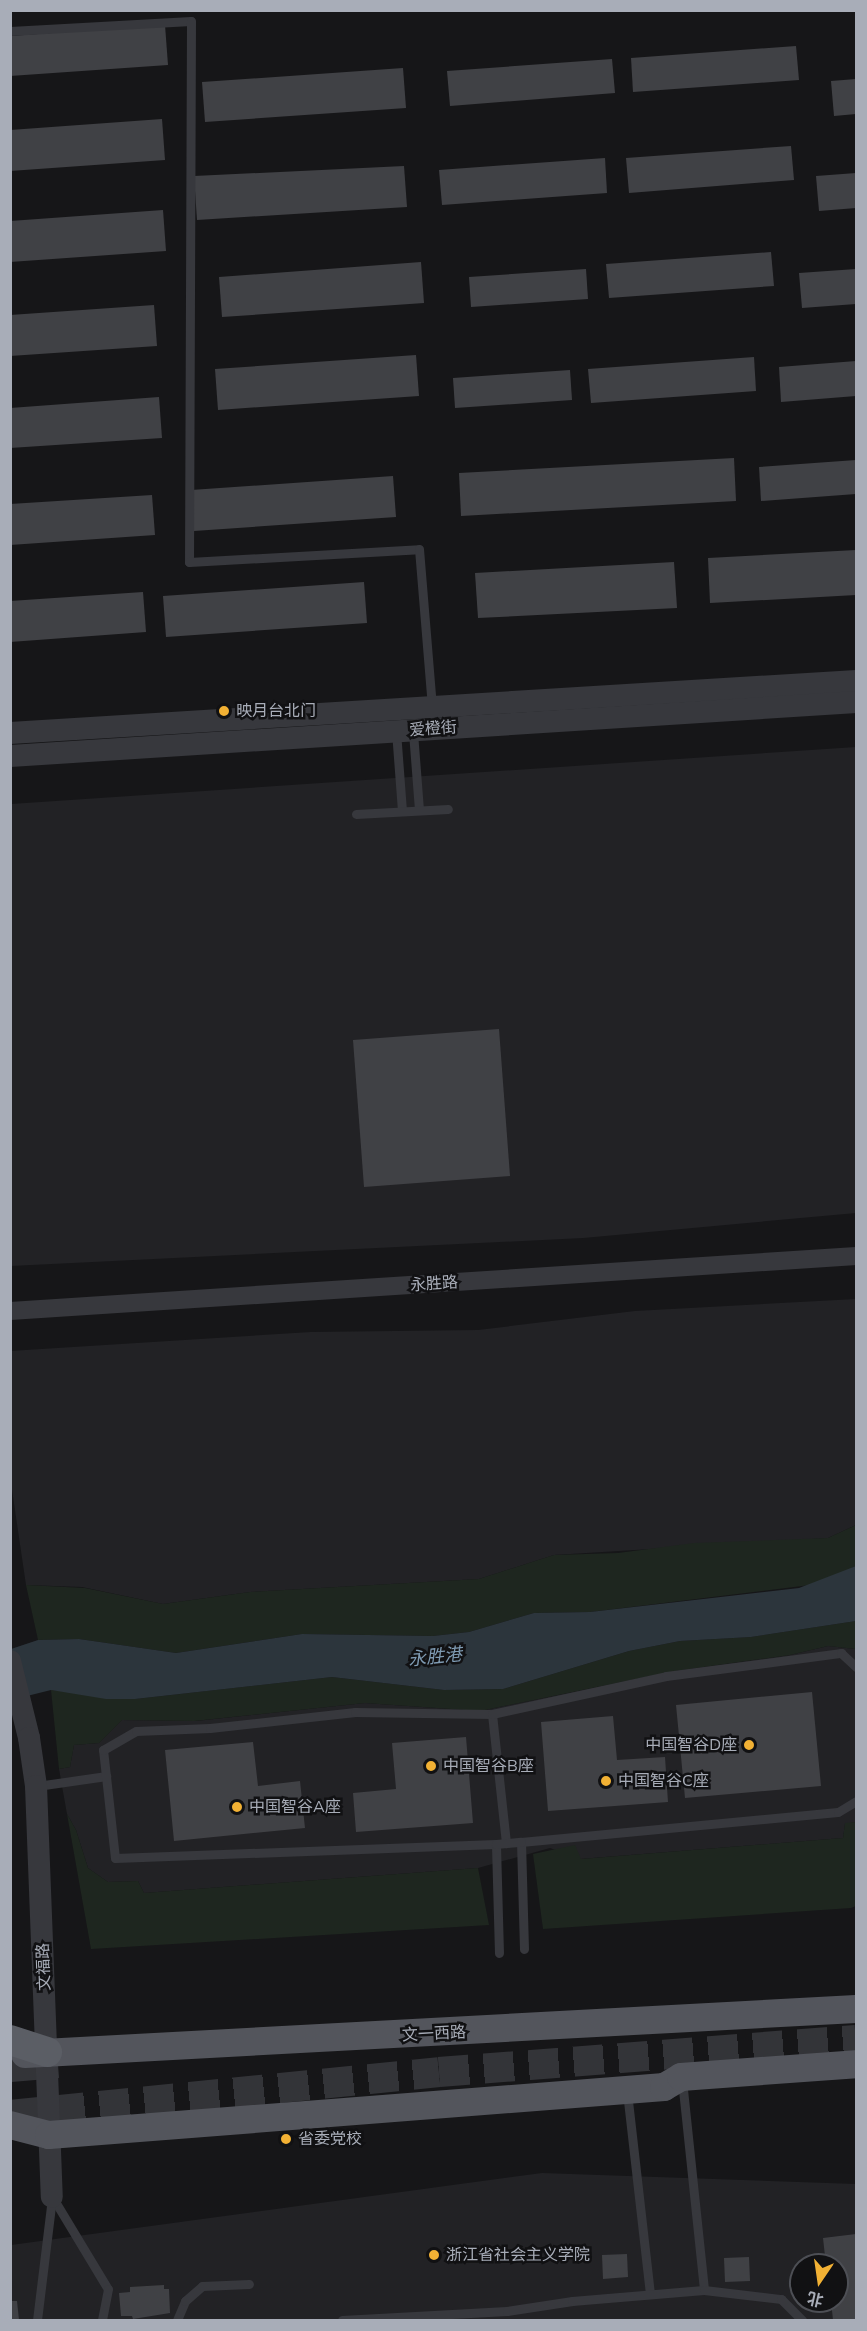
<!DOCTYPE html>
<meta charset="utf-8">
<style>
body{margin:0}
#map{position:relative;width:867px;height:2331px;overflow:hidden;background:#161618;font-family:"Nunito Sans","Noto Sans SC",sans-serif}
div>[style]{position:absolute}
.built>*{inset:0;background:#222225}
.green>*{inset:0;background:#1e261f}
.water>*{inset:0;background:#2c353c}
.building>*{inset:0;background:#404145}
.trunk-tunnel>*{height:30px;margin-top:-15px;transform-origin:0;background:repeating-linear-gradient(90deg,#333438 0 30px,transparent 0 45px)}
.service>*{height:9px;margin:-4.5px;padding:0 4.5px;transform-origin:4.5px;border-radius:4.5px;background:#37383d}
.minor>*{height:18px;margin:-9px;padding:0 9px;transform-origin:9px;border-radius:9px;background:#37383d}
.tertiary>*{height:22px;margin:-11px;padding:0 11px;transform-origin:11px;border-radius:11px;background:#37383d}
.primary>*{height:28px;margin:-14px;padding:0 14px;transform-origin:14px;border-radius:14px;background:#53555c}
.trunk>*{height:30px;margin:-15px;padding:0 15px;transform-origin:15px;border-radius:15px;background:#5b5e65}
.dots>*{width:16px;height:16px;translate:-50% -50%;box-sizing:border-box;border:3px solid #111113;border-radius:50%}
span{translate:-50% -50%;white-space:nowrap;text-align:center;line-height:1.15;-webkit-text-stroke:5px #111113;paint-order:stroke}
.poi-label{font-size:16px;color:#a8adb8}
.left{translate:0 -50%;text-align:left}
.right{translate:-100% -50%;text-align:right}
.street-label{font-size:16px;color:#a8adb8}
.water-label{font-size:18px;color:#7f9bb3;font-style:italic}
.frame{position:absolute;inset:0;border:12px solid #a8adb8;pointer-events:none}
.north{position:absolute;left:789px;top:2253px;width:60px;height:60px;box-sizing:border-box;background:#111113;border:2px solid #4d4f55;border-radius:50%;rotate:193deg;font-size:16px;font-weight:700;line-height:24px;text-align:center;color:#a8adb8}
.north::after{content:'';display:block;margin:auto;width:21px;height:27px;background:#f2b134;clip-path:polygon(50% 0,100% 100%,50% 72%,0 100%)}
</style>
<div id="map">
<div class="built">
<div style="clip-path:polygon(856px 747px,856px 1213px,583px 1238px,11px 1266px,11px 804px)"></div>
<div style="clip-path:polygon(856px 1299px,856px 1525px,828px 1538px,554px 1555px,479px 1579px,250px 1592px,163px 1604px,82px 1587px,26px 1585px,10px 1476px,10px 1351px,311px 1332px,478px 1330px,635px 1311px)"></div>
<div style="clip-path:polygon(828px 1646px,856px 1649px,856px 1822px,845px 1824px,843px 1838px,580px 1859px,550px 1848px,478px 1868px,144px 1893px,138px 1881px,108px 1882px,88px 1868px,76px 1830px,67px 1814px,59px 1769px,70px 1767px,74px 1745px,99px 1743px,122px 1720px,196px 1721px,365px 1703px,480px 1711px,675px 1671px,790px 1655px)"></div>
<div style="clip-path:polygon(evenodd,542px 2173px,856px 2184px,856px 2320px,11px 2320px,11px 2245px,542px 2173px,801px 2265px,837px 2265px,837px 2301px,801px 2301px,801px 2265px)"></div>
</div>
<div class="green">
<div style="clip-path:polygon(856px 1525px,856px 1566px,818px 1584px,590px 1612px,534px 1613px,469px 1632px,433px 1636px,302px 1634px,176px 1653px,79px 1639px,38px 1640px,26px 1585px,85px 1588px,163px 1604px,250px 1592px,479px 1579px,554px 1555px,618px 1553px,694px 1543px,828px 1538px)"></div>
<div style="clip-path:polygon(856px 1621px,856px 1649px,828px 1646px,790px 1655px,675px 1671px,480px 1711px,365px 1703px,194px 1721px,122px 1720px,99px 1743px,74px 1745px,70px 1767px,59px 1769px,51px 1690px,135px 1699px,332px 1677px,444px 1690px,503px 1689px,629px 1651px,680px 1641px,751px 1637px)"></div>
<div style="clip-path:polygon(67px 1814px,76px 1830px,88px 1868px,108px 1882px,138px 1881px,144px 1893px,478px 1868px,489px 1925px,91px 1949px)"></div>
<div style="clip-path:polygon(856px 1822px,856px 1906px,851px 1908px,543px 1929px,533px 1854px,575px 1845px,581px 1859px,843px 1838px,845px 1823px)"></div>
</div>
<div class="water">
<div style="clip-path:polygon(856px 1566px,856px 1621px,751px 1637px,680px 1641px,629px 1651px,503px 1689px,444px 1690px,332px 1677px,135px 1699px,106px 1699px,51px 1690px,11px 1700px,11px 1649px,38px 1640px,79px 1639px,176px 1653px,302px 1634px,433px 1636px,469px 1632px,534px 1613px,590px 1612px,799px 1588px)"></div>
</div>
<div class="building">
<div style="clip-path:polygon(165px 25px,168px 65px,10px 76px,10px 36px)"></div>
<div style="clip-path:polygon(796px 46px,799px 80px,633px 92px,631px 58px)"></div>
<div style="clip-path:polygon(612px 59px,615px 93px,450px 106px,447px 71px)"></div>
<div style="clip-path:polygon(403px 68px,406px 108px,205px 122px,202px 82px)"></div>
<div style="clip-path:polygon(856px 79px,856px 114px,834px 116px,831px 81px)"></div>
<div style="clip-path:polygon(162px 119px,165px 160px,10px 171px,10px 130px)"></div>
<div style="clip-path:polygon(791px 146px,794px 180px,629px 193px,626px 158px)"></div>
<div style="clip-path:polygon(605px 158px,607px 193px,442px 205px,439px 170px)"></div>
<div style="clip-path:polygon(404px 166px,407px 207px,197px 220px,194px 176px)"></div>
<div style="clip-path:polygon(856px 173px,856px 208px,819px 211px,816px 176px)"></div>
<div style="clip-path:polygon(163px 210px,166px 251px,10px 262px,10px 221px)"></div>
<div style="clip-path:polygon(771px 252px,774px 286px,609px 298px,606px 264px)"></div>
<div style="clip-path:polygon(421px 262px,424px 303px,222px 317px,219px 277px)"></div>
<div style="clip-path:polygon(586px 269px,588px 299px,471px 307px,469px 277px)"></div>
<div style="clip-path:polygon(856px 269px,856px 304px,802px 308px,799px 273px)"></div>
<div style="clip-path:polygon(154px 305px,157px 346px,10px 356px,10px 315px)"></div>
<div style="clip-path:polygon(416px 355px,419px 396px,218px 410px,215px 369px)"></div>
<div style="clip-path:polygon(754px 357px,756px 391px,591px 403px,588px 369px)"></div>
<div style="clip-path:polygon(856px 361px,856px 396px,781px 402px,779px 367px)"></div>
<div style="clip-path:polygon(570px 370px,572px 400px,455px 408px,453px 378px)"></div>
<div style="clip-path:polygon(159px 397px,162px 438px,10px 448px,10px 408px)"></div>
<div style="clip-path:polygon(734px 458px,736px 501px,461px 516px,459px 473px)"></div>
<div style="clip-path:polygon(856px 460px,856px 494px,761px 501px,759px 467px)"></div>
<div style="clip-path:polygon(393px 476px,396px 517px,194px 531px,191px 490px)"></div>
<div style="clip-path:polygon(152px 495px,155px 535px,10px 545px,10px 504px)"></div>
<div style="clip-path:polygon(856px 550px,856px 595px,710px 603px,708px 558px)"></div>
<div style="clip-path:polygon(674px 562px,677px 608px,478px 618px,475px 573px)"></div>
<div style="clip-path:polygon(364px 582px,367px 623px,166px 637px,163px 596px)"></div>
<div style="clip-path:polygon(143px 592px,146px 632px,10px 642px,10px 601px)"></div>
<div style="clip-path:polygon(499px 1029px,510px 1176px,364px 1187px,353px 1040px)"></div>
<div style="clip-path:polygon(812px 1692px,821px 1786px,685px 1798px,676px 1705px)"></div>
<div style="clip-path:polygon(613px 1716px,617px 1760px,665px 1757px,668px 1802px,548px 1811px,541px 1722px)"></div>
<div style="clip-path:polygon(466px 1737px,473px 1823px,356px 1832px,353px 1793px,396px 1789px,392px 1743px)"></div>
<div style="clip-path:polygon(253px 1742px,258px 1786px,300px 1781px,305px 1828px,174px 1841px,165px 1750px)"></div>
<div style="clip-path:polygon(856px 2234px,856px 2320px,833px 2320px,831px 2301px,837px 2301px,837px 2265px,826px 2265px,823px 2238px)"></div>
<div style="clip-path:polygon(627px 2254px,628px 2277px,603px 2279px,602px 2255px)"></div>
<div style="clip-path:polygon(749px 2257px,750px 2281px,725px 2282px,724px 2258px)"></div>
<div style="clip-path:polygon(164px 2285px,164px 2289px,169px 2289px,170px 2313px,133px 2319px,132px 2316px,121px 2316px,119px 2293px,130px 2292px,130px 2287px)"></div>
<div style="clip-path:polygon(10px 2301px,17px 2301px,19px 2320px,10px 2320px)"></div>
</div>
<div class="trunk-tunnel">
<div style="left:10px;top:2067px;width:48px;rotate:-4.8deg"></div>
<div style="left:10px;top:2115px;width:431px;rotate:-5.7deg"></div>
<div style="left:439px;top:2072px;width:418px;rotate:-4.4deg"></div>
</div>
<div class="service">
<div style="left:10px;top:31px;width:181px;rotate:-3.2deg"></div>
<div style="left:191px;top:21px;width:541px;rotate:90.21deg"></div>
<div style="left:189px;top:562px;width:230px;rotate:-3.2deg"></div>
<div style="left:419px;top:549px;width:159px;rotate:85.3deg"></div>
<div style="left:396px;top:731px;width:80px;rotate:85.7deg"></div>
<div style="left:413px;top:732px;width:78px;rotate:85.6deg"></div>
<div style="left:356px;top:814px;width:92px;rotate:-3.1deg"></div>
<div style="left:492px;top:1714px;width:130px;rotate:83.8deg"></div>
<div style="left:37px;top:1786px;width:70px;rotate:-8.2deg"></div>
<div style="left:496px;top:1844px;width:381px;rotate:177.9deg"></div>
<div style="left:115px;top:1858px;width:109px;rotate:-96.3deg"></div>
<div style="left:103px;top:1750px;width:38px;rotate:-30deg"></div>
<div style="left:136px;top:1731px;width:74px;rotate:-2.3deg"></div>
<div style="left:210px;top:1728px;width:146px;rotate:-6.3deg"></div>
<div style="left:355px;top:1712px;width:137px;rotate:0.8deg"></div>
<div style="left:492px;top:1714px;width:178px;rotate:-12.3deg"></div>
<div style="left:666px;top:1676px;width:177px;rotate:-7.5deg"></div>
<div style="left:841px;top:1653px;width:21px;rotate:43deg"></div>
<div style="left:524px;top:1949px;width:107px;rotate:-91.6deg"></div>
<div style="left:521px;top:1842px;width:318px;rotate:-5.4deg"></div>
<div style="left:838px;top:1812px;width:21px;rotate:-31deg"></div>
<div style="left:499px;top:1953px;width:109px;rotate:-91.6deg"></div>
<div style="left:496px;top:1844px;width:25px;rotate:-5deg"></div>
<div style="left:682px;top:2080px;width:211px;rotate:84deg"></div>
<div style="left:627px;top:2092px;width:202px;rotate:83.5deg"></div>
<div style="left:53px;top:2198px;width:106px;rotate:58.9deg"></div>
<div style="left:108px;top:2289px;width:32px;rotate:101deg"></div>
<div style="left:37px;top:2320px;width:124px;rotate:-83deg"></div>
<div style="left:177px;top:2320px;width:21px;rotate:-67deg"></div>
<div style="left:185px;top:2301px;width:23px;rotate:-41deg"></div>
<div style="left:202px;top:2286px;width:47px;rotate:-2.4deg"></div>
<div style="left:342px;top:2320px;width:165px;rotate:-3.1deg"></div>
<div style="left:507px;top:2311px;width:66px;rotate:-8.7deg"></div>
<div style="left:572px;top:2301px;width:132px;rotate:-4.8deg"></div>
<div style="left:704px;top:2290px;width:78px;rotate:6.7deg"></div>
<div style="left:781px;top:2299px;width:30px;rotate:45deg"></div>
</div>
<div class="minor">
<div style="left:10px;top:1311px;width:848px;rotate:-3.72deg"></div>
</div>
<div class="tertiary">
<div style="left:10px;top:733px;width:848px;rotate:-3.52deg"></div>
<div style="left:10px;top:756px;width:848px;rotate:-3.65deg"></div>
<div style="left:10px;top:1661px;width:79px;rotate:76.1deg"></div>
<div style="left:29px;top:1738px;width:49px;rotate:81.7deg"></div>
<div style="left:36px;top:1786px;width:411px;rotate:87.8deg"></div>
</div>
<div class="primary">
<div style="left:25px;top:2054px;width:832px;rotate:-3.1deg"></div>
<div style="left:10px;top:2125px;width:40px;rotate:14.4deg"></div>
<div style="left:49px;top:2135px;width:617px;rotate:-4.46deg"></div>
<div style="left:664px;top:2087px;width:20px;rotate:-30deg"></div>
<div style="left:681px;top:2077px;width:175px;rotate:-4.2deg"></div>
</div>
<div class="trunk">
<div style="left:10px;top:2040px;width:39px;rotate:18deg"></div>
</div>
<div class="dots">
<div style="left:224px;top:711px;background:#f2b134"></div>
<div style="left:749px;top:1745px;background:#f2b134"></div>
<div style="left:431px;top:1766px;background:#f2b134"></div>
<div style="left:606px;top:1781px;background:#f2b134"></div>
<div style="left:237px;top:1807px;background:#f2b134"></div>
<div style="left:286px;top:2139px;background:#f2b134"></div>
<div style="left:434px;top:2255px;background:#f2b134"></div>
</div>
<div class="poi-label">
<span class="left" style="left:236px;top:711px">映月台北门</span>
<span class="right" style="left:737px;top:1745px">中国智谷D座</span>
<span class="left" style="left:443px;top:1766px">中国智谷B座</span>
<span class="left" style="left:618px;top:1781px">中国智谷C座</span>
<span class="left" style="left:249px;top:1807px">中国智谷A座</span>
<span class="left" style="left:298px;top:2139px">省委党校</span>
<span class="left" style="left:446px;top:2255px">浙江省社会主义学院</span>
</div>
<div class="street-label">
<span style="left:433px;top:729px;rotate:-4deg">爱橙街</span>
<span style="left:434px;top:1284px;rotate:-4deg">永胜路</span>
<span style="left:44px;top:1967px;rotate:-92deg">文福路</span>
<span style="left:434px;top:2034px;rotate:-3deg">文一西路</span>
</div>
<div class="water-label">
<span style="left:435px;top:1657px;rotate:-6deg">永胜港</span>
</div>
<div class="frame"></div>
<div class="north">北</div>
</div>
